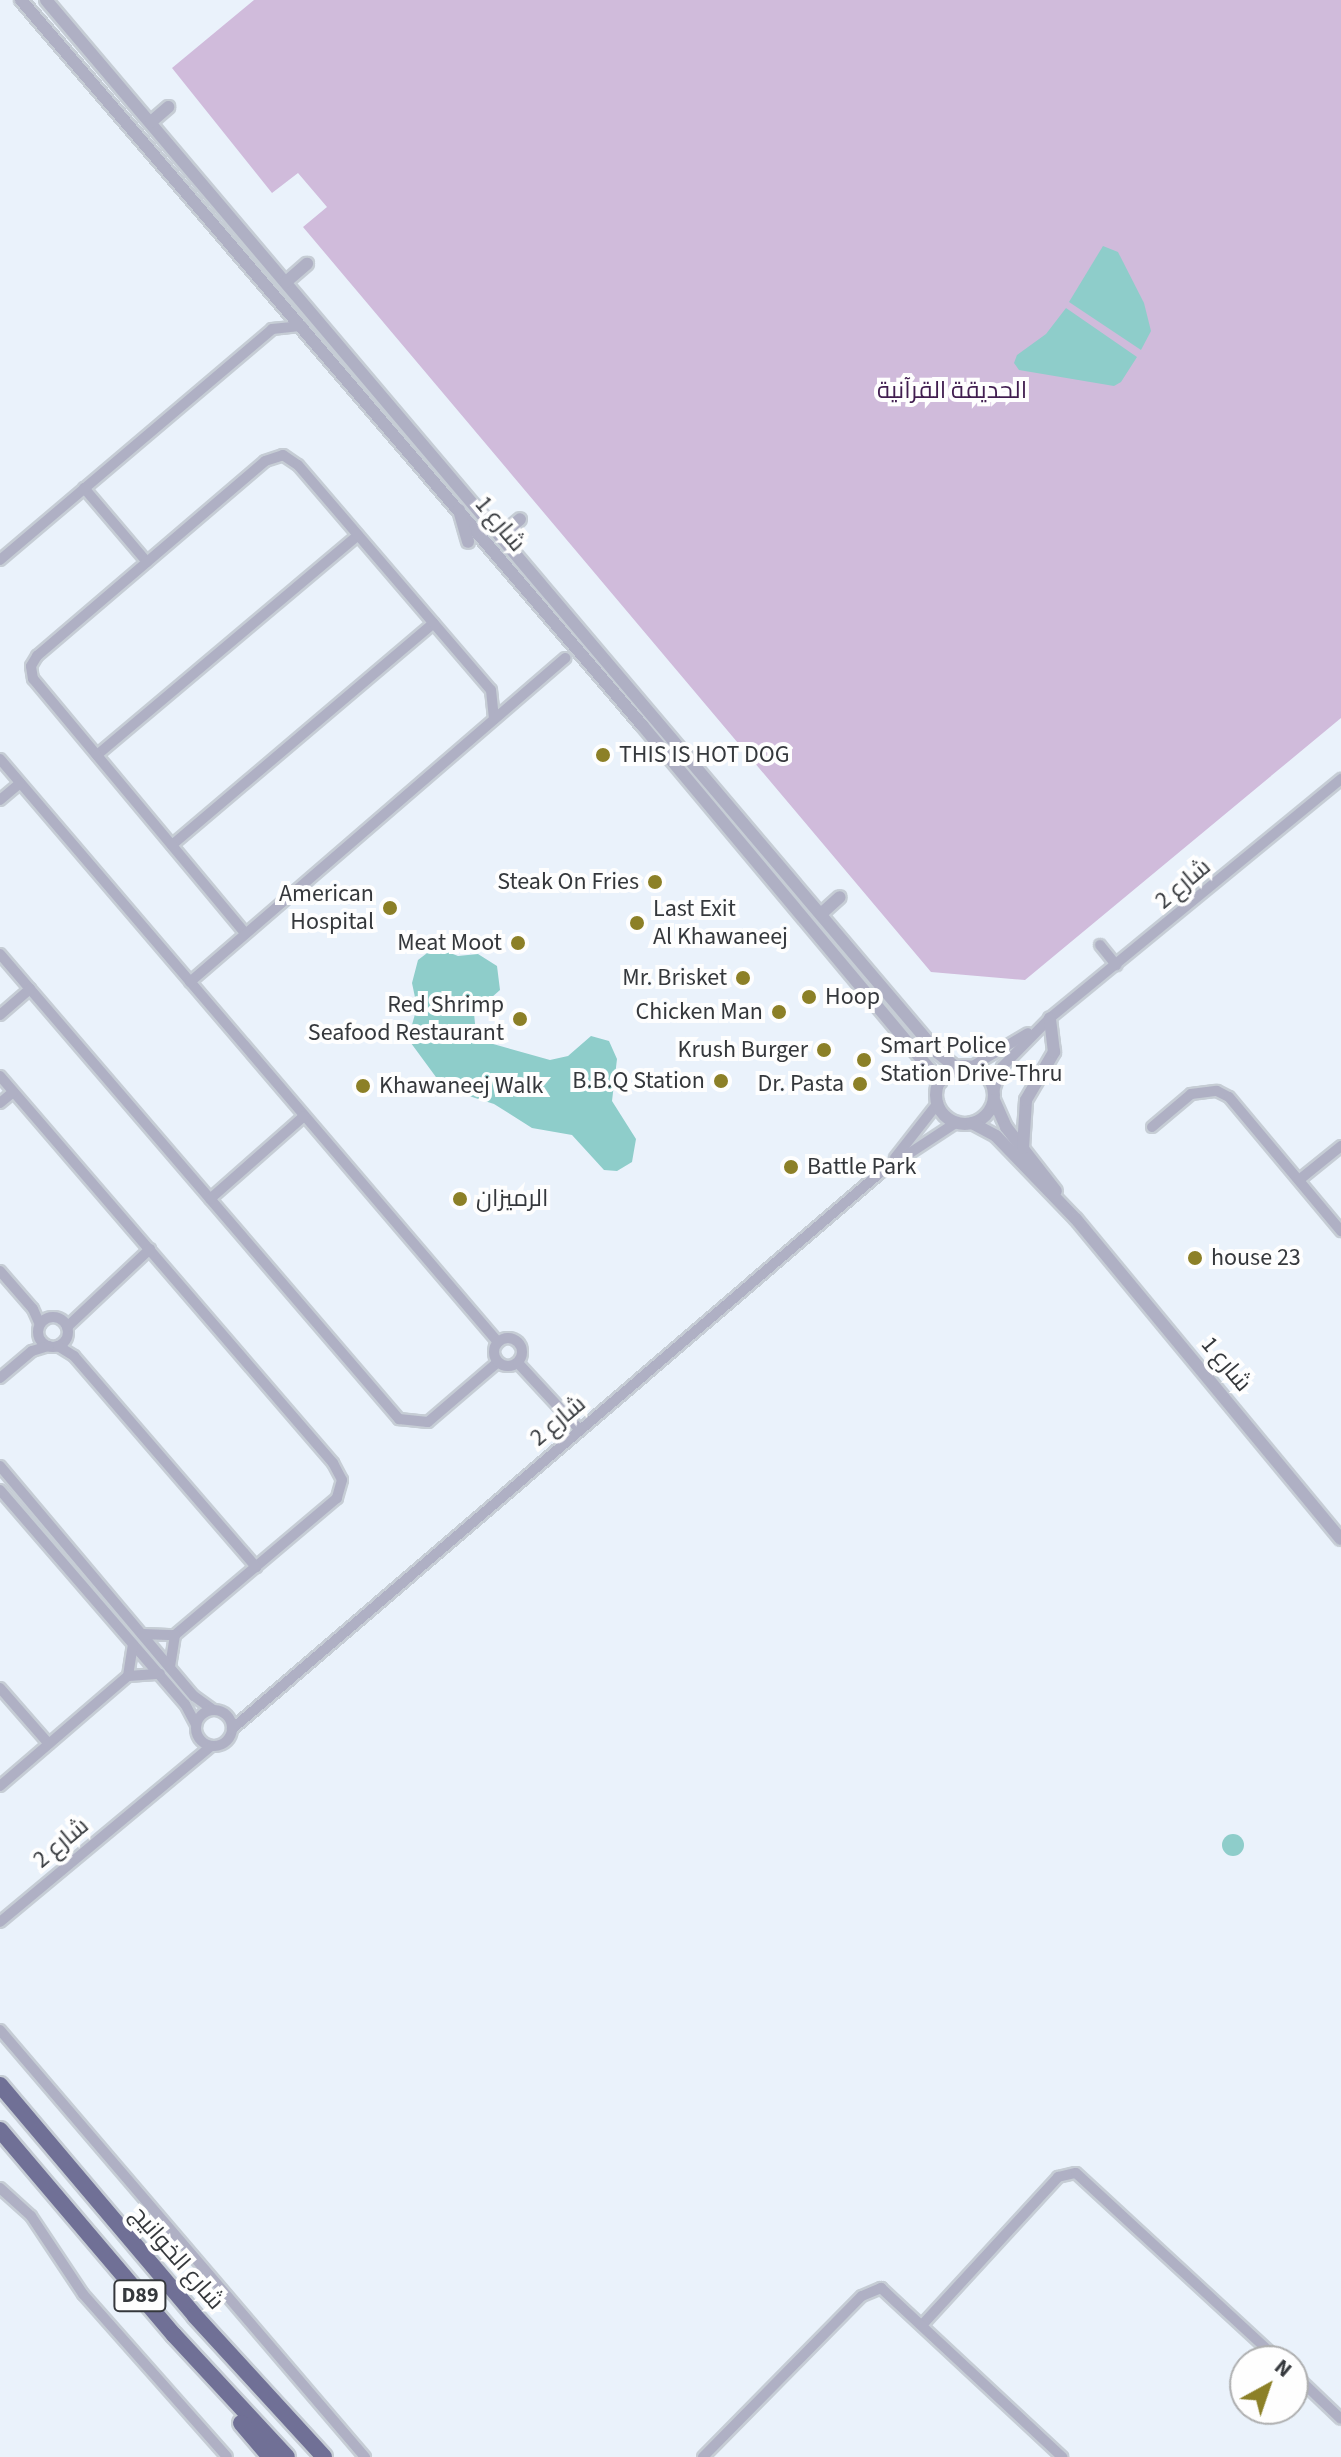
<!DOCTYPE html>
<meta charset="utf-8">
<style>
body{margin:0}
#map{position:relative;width:1341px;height:2457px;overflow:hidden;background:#eaf2fb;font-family:"Source Sans 3",Cairo,sans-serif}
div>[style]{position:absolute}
.green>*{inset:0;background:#d0bbdb}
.water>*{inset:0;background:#8ecdca}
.round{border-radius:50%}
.roads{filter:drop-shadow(2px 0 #c6cdd5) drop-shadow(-2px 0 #c6cdd5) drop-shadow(0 2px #c6cdd5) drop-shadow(0 -2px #c6cdd5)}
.minor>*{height:10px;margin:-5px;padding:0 5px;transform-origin:5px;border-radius:5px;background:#afb0c4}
.minor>.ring{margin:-5px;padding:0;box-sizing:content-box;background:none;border:10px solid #afb0c4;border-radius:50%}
.tertiary>*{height:12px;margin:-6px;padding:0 6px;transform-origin:6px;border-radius:6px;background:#afb0c4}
.tertiary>.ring{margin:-6px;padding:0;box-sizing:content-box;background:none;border:12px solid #afb0c4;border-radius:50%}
.trunk>*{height:16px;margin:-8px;padding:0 8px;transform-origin:8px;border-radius:8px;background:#707096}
.dots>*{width:22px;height:22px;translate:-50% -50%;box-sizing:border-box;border:4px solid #fefefe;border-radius:50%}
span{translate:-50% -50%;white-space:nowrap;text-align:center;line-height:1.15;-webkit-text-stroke:8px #fefefe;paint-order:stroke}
.shield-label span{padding:2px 6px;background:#fefefe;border:2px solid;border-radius:6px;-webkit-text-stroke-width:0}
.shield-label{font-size:22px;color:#35383c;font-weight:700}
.park-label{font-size:24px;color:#411e50}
.street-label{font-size:24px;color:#35383c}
.poi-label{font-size:24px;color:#35383c}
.left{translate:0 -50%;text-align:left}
.right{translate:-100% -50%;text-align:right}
.north{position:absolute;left:1229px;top:2345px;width:80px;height:80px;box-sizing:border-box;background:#fefefe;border:2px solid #aeafb0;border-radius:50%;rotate:40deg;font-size:22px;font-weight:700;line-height:32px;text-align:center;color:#35383c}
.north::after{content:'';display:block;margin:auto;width:28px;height:36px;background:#8c8027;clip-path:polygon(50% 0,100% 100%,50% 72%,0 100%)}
</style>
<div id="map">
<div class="green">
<div style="clip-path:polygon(254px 0,1341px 0,1341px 718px,1025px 980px,931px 972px,303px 227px,327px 207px,298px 173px,272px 193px,172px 68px)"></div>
</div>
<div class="water">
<div style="clip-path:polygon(1103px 246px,1118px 252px,1144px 303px,1151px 331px,1141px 350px,1069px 302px)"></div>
<div style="clip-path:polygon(1066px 308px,1137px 357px,1121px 382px,1114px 386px,1019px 370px,1014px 363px,1017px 355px,1046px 334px)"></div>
<div style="clip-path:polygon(435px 947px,458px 956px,478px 954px,497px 966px,500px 990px,474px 1013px,476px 1034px,486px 1042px,550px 1060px,568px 1056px,591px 1036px,609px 1041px,617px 1059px,612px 1101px,636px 1139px,632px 1162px,617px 1171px,604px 1170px,572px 1135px,532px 1128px,494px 1104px,444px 1088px,408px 1039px,417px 1007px,412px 983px,418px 960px)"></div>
<div class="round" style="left:1222px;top:1834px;width:22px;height:22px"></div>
</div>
<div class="roads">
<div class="minor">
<div style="left:84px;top:488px;width:97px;rotate:49.6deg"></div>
<div style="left:0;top:560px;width:357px;rotate:-40.3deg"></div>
<div style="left:272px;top:329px;width:30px;rotate:-6deg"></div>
<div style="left:97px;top:755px;width:341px;rotate:-40.1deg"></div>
<div style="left:0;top:759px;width:767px;rotate:49.5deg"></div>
<div style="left:0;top:800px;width:26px;rotate:-40deg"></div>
<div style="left:172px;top:845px;width:343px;rotate:-40.3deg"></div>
<div style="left:245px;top:933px;width:331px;rotate:-129.8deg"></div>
<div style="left:33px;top:679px;width:13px;rotate:-99deg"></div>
<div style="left:31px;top:666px;width:12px;rotate:-59deg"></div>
<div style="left:37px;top:656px;width:300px;rotate:-40.5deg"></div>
<div style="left:265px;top:461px;width:19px;rotate:-18deg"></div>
<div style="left:283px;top:455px;width:18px;rotate:34deg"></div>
<div style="left:298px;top:465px;width:296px;rotate:49.4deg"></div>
<div style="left:491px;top:690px;width:28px;rotate:84deg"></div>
<div style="left:1100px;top:945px;width:26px;rotate:51deg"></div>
<div style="left:0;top:954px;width:613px;rotate:49.37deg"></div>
<div style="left:399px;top:1419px;width:29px;rotate:6deg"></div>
<div style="left:428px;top:1422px;width:92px;rotate:-40.6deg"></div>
<div style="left:190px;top:982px;width:496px;rotate:-40.8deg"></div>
<div style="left:0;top:1015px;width:40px;rotate:-41deg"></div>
<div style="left:971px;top:1067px;width:66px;rotate:-30.8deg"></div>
<div style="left:0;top:1076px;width:511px;rotate:49.29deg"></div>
<div style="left:333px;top:1463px;width:19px;rotate:62deg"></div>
<div style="left:342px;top:1480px;width:19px;rotate:106deg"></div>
<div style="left:337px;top:1498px;width:212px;rotate:139.8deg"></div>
<div style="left:175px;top:1635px;width:33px;rotate:99deg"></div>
<div style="left:994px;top:1091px;width:25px;rotate:-72deg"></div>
<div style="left:1002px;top:1067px;width:69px;rotate:-45.6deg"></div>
<div style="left:1050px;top:1018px;width:377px;rotate:-39.4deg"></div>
<div style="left:0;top:1103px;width:17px;rotate:-40deg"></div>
<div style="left:1152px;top:1127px;width:51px;rotate:-40.2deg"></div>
<div style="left:1191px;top:1094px;width:26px;rotate:-7deg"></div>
<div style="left:1217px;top:1091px;width:13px;rotate:27deg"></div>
<div style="left:1229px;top:1097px;width:175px;rotate:50.1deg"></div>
<div style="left:895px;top:1158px;width:70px;rotate:-52deg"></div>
<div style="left:1299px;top:1180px;width:54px;rotate:-39deg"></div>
<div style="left:210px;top:1199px;width:125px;rotate:-41.4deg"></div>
<div style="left:0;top:1271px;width:50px;rotate:49deg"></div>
<div style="left:33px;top:1309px;width:17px;rotate:66deg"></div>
<div class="ring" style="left:38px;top:1317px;width:20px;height:20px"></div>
<div style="left:67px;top:1327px;width:114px;rotate:-43.2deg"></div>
<div class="ring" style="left:494px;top:1338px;width:18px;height:18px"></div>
<div style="left:58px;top:1346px;width:19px;rotate:32deg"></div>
<div style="left:74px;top:1356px;width:279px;rotate:49.2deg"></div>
<div style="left:518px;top:1363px;width:90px;rotate:47.3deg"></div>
<div style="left:0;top:1378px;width:42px;rotate:-40.2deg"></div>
<div style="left:32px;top:1351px;width:17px;rotate:-17deg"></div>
<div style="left:0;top:1466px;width:301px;rotate:49.9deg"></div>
<div style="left:194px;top:1696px;width:24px;rotate:36deg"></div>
<div style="left:0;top:1490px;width:283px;rotate:49.2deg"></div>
<div style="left:185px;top:1704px;width:24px;rotate:62deg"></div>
<div style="left:142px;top:1634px;width:33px;rotate:2deg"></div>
<div style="left:128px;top:1676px;width:32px;rotate:-81deg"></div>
<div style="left:0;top:1688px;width:74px;rotate:48.8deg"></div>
<div class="ring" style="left:196px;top:1710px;width:26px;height:26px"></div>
<div style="left:232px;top:1729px;width:855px;rotate:-40.64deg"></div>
<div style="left:881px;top:1172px;width:91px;rotate:-33.3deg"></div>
<div style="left:0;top:1786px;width:169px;rotate:-40.7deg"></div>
<div style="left:128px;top:1676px;width:32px;rotate:-4deg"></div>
<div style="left:0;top:1922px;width:275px;rotate:-39.8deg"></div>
<div style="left:0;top:2030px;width:562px;rotate:49.48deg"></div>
<div style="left:0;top:2188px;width:42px;rotate:42.1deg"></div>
<div style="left:31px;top:2216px;width:94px;rotate:56.3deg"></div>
<div style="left:83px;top:2294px;width:217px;rotate:48.5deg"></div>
<div style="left:923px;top:2324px;width:200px;rotate:-47.4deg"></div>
<div style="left:1058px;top:2177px;width:18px;rotate:-13deg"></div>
<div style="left:1076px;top:2173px;width:277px;rotate:42.7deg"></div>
<div style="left:1293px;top:2373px;width:66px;rotate:43.8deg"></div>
<div style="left:703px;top:2457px;width:226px;rotate:-45.4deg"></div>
<div style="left:862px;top:2296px;width:21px;rotate:-23deg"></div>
<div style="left:881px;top:2288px;width:248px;rotate:43deg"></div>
</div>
<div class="tertiary">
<div style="left:21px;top:0;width:955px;rotate:49.42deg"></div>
<div style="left:642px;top:725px;width:465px;rotate:50.1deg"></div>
<div style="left:46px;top:0;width:1379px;rotate:49.74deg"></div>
<div style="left:937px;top:1052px;width:26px;rotate:39deg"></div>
<div style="left:151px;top:122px;width:23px;rotate:-41deg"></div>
<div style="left:286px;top:282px;width:28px;rotate:-41deg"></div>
<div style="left:459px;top:510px;width:33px;rotate:74deg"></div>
<div style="left:500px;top:536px;width:26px;rotate:-40deg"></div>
<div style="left:821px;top:914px;width:25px;rotate:-42deg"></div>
<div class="ring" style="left:936px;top:1066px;width:46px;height:46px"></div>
<div style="left:994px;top:1100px;width:30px;rotate:66deg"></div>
<div style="left:1006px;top:1127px;width:81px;rotate:52deg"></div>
<div style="left:972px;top:1123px;width:27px;rotate:28deg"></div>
<div style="left:996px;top:1136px;width:115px;rotate:46.1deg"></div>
<div style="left:1076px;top:1219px;width:415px;rotate:50.4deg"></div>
<div style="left:1023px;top:1148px;width:48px;rotate:-86.4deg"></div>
<div style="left:1026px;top:1100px;width:56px;rotate:-59.7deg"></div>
<div style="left:1054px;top:1052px;width:34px;rotate:-97deg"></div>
</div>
<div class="trunk">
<div style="left:0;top:2085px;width:302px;rotate:49.8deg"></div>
<div style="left:195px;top:2316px;width:191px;rotate:47.5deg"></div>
<div style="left:0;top:2130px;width:269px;rotate:49.7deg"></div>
<div style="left:174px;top:2335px;width:166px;rotate:47.2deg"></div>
<div style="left:241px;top:2423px;width:45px;rotate:49.5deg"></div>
</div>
</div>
<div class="dots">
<div style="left:603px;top:755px;background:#8c8027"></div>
<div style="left:655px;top:882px;background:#8c8027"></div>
<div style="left:390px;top:908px;background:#8c8027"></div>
<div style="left:637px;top:923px;background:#8c8027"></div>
<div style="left:518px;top:943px;background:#8c8027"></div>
<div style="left:743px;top:978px;background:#8c8027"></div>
<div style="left:809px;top:997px;background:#8c8027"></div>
<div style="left:779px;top:1012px;background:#8c8027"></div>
<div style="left:520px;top:1019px;background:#8c8027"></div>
<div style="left:824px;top:1050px;background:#8c8027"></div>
<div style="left:864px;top:1060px;background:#8c8027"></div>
<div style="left:721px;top:1081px;background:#8c8027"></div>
<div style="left:860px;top:1084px;background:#8c8027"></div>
<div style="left:363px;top:1086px;background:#8c8027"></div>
<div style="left:791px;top:1167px;background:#8c8027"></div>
<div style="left:460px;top:1199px;background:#8c8027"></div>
<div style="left:1195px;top:1258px;background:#8c8027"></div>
</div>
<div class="shield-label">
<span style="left:140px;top:2296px">D89</span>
</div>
<div class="park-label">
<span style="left:952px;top:391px">الحديقة القرآنية</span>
</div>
<div class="street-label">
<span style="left:500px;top:524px;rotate:50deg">شارع 1</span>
<span style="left:1183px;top:884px;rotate:-40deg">شارع 2</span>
<span style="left:1226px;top:1364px;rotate:50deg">شارع 1</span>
<span style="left:558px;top:1421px;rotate:-40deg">شارع 2</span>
<span style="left:61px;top:1843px;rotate:-40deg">شارع 2</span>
<span style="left:177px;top:2258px;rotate:49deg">شارع الخوانيج</span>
</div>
<div class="poi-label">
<span class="left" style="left:619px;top:755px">THIS IS HOT DOG</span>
<span class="right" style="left:639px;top:882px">Steak On Fries</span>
<span class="right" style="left:374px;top:908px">American<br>Hospital</span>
<span class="left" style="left:653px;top:923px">Last Exit<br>Al Khawaneej</span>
<span class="right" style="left:502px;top:943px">Meat Moot</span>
<span class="right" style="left:727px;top:978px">Mr. Brisket</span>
<span class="left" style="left:825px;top:997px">Hoop</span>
<span class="right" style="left:504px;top:1019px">Red Shrimp<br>Seafood Restaurant</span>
<span class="right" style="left:763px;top:1012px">Chicken Man</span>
<span class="left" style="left:880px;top:1060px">Smart Police<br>Station Drive-Thru</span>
<span class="right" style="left:808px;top:1050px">Krush Burger</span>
<span class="right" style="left:705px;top:1081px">B.B.Q Station</span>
<span class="right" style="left:844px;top:1084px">Dr. Pasta</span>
<span class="left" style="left:379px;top:1086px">Khawaneej Walk</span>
<span class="left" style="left:807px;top:1167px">Battle Park</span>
<span class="left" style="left:476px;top:1199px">الرميزان</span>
<span class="left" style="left:1211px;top:1258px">house 23</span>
</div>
<div class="north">N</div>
</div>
